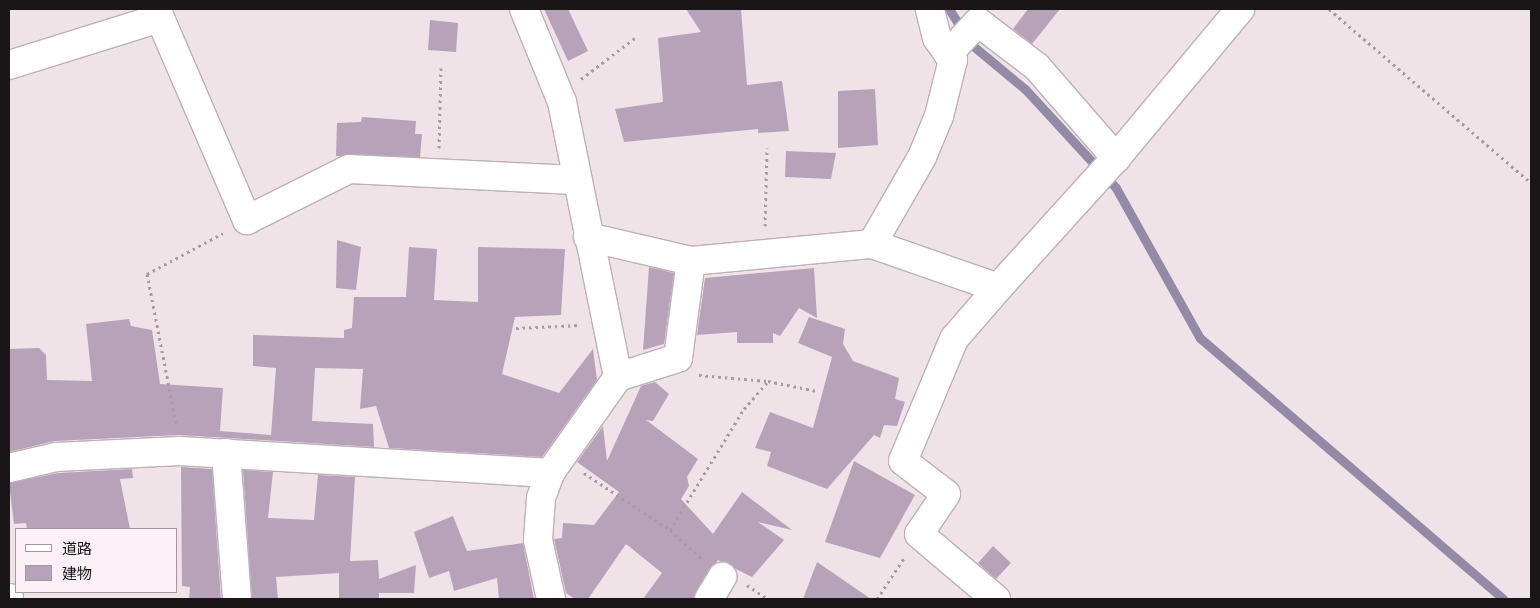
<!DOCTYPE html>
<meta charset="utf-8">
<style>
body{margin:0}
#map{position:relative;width:1540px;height:608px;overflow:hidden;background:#efe3e8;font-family:Cabin,"Noto Sans JP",sans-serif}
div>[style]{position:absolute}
.stream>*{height:9px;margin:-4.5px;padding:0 4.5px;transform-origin:4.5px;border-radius:4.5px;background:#928aa6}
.building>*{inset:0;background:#b8a2ba}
.path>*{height:3px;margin-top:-1.5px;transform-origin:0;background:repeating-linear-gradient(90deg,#a69ca0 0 2.5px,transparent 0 6.5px)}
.roads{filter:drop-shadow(1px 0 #bdb1b6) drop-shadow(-1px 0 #bdb1b6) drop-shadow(0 1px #bdb1b6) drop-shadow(0 -1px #bdb1b6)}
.minor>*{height:28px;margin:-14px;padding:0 14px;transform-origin:14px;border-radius:14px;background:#fff}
span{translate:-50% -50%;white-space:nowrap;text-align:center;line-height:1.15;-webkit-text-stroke:4px #fdf0f6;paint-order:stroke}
.frame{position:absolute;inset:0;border:10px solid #1a1617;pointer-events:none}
.legend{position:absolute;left:15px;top:528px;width:162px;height:65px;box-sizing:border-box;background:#fdf0f6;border:1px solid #a2999d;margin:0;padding:6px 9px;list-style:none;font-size:15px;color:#1a1617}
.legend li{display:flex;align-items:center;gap:10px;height:25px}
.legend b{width:25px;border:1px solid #a2999d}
</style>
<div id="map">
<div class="stream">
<div style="left:949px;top:9px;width:43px;rotate:57.4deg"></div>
<div style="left:972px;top:45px;width:70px;rotate:39.8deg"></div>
<div style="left:1026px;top:90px;width:133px;rotate:47.4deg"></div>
<div style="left:1116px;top:188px;width:172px;rotate:60.8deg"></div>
<div style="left:1200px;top:338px;width:400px;rotate:40.7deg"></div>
</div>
<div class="building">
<div style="clip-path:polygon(544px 9px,568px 9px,588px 51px,568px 61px)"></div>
<div style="clip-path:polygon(686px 9px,741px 9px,747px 85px,782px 81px,789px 131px,758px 133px,758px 129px,624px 142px,615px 109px,663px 102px,658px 38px,701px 32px)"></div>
<div style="clip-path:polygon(1028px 9px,1060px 9px,1032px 44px,1013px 29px)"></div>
<div style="clip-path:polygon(430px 20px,458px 23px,456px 52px,428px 50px)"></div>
<div style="clip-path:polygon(875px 89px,878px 145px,838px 148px,838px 91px)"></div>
<div style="clip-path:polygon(362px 117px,416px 121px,415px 134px,422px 134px,420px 157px,336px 156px,337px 123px,361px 122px)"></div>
<div style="clip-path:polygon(786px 151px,836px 153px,831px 179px,785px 177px)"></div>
<div style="clip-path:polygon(337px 240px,361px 247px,356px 290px,336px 288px)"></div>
<div style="clip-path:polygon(409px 247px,437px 249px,434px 300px,478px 302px,478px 247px,565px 249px,561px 315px,515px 317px,502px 374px,559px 393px,593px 349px,597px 380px,542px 457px,389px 448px,376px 406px,360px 409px,363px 369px,315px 368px,312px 421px,373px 424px,374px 447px,179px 435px,55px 441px,9px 452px,9px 349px,39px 348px,46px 355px,47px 380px,92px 381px,86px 324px,129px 319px,131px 326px,152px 330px,160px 384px,223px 388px,220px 431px,271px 435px,276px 368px,253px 366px,253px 335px,344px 338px,344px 330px,352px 328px,354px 297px,406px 297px)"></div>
<div style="clip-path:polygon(649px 267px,674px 273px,664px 344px,643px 350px)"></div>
<div style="clip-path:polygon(814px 268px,817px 318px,799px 308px,780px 336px,773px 333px,773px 343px,737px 343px,737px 332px,697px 335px,705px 278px)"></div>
<div style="clip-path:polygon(809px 317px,845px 329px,843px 344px,853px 361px,899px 378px,895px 399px,905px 402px,897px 426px,884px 425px,880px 438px,874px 435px,827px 489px,767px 466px,771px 452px,755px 448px,770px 412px,813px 428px,832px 357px,798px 343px)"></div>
<div style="clip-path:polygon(655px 382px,669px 394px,653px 421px,646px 420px,698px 459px,687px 477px,689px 486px,681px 499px,713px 534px,742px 492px,792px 530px,758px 522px,784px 540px,752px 577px,718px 560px,693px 599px,643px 599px,662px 573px,626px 544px,588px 599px,575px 599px,566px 593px,554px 539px,562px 538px,563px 523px,594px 525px,619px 492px,577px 462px,603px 426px,607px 461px,641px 386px)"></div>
<div style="clip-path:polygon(854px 461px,915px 495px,880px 558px,825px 542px)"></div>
<div style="clip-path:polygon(181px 467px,212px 469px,221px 599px,189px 599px,190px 587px,182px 586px)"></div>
<div style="clip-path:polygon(132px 469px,133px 478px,120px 479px,130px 529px,27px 529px,26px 523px,14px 524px,9px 483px,58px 473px)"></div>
<div style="clip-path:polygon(243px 470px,273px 472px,268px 518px,314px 520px,318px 475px,355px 477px,350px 561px,378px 560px,379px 579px,416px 565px,414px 593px,379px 593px,379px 599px,339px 599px,339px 573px,276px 577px,278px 599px,252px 599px)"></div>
<div style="clip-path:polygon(453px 516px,467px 551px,523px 543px,534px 599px,499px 599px,497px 578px,454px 591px,449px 571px,429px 578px,414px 532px)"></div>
<div style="clip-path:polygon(993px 546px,1011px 563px,996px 579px,978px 563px)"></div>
<div style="clip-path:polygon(817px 562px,871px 599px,803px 599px)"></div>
</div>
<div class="path">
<div style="left:1329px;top:9px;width:267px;rotate:40.7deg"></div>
<div style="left:581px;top:79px;width:68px;rotate:-37.2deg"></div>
<div style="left:439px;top:148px;width:80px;rotate:-88.6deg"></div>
<div style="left:765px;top:226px;width:78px;rotate:-88.5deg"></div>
<div style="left:516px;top:328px;width:65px;rotate:-2.6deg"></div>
<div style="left:699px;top:375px;width:69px;rotate:5deg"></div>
<div style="left:176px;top:423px;width:152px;rotate:-101deg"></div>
<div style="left:147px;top:274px;width:86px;rotate:-28.3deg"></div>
<div style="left:584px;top:473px;width:103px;rotate:33.5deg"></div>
<div style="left:670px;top:530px;width:43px;rotate:42.2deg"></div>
<div style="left:670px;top:530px;width:142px;rotate:-58.6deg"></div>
<div style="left:744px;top:409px;width:37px;rotate:-49deg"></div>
<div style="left:768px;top:381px;width:50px;rotate:11.5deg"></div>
<div style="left:747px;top:585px;width:25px;rotate:34deg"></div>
<div style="left:877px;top:599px;width:49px;rotate:-56.6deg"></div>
</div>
<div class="roads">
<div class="minor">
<div style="left:524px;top:9px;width:100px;rotate:67.8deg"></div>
<div style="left:562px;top:102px;width:281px;rotate:78.5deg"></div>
<div style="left:948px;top:54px;width:44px;rotate:-46.8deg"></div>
<div style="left:978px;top:22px;width:74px;rotate:37.3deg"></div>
<div style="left:1037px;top:67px;width:121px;rotate:49deg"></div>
<div style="left:9px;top:65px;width:158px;rotate:-17.3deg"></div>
<div style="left:160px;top:18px;width:220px;rotate:66.7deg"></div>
<div style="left:247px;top:220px;width:114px;rotate:-26.6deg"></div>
<div style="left:349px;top:169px;width:226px;rotate:2.8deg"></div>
<div style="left:588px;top:237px;width:106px;rotate:13.1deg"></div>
<div style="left:872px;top:244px;width:100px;rotate:-60.1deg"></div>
<div style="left:922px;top:157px;width:44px;rotate:-67.5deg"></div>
<div style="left:939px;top:116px;width:58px;rotate:-76deg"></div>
<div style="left:953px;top:60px;width:27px;rotate:-126deg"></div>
<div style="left:937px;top:38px;width:30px;rotate:-104deg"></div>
<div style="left:998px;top:288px;width:176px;rotate:-47.8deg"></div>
<div style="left:1116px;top:158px;width:194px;rotate:-50.2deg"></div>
<div style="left:226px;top:453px;width:146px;rotate:85.7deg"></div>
<div style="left:9px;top:468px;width:48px;rotate:-13.2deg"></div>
<div style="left:56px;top:457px;width:124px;rotate:-2.8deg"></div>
<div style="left:180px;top:451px;width:371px;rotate:3.4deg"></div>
<div style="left:9px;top:598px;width:1px;rotate:90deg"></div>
<div style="left:551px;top:599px;width:60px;rotate:-102.4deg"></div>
<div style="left:538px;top:540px;width:42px;rotate:-85.9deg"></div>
<div style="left:541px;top:498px;width:27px;rotate:-70deg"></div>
<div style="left:550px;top:473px;width:118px;rotate:-54.7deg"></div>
<div style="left:618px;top:377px;width:63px;rotate:-17.6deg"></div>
<div style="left:678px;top:358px;width:98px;rotate:-82.4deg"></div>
<div style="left:691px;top:261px;width:182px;rotate:-5.4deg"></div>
<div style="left:872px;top:244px;width:133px;rotate:19.2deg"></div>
<div style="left:998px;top:288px;width:67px;rotate:130.8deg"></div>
<div style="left:954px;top:339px;width:132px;rotate:112.7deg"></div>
<div style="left:903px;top:461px;width:54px;rotate:37.5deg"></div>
<div style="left:946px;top:494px;width:48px;rotate:124deg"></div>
<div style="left:919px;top:534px;width:101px;rotate:40.2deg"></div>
<div style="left:709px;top:599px;width:26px;rotate:-59deg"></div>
</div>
</div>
<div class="frame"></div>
<ul class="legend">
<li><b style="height:6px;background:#fff"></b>道路</li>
<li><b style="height:14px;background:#b8a2ba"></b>建物</li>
</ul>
</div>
